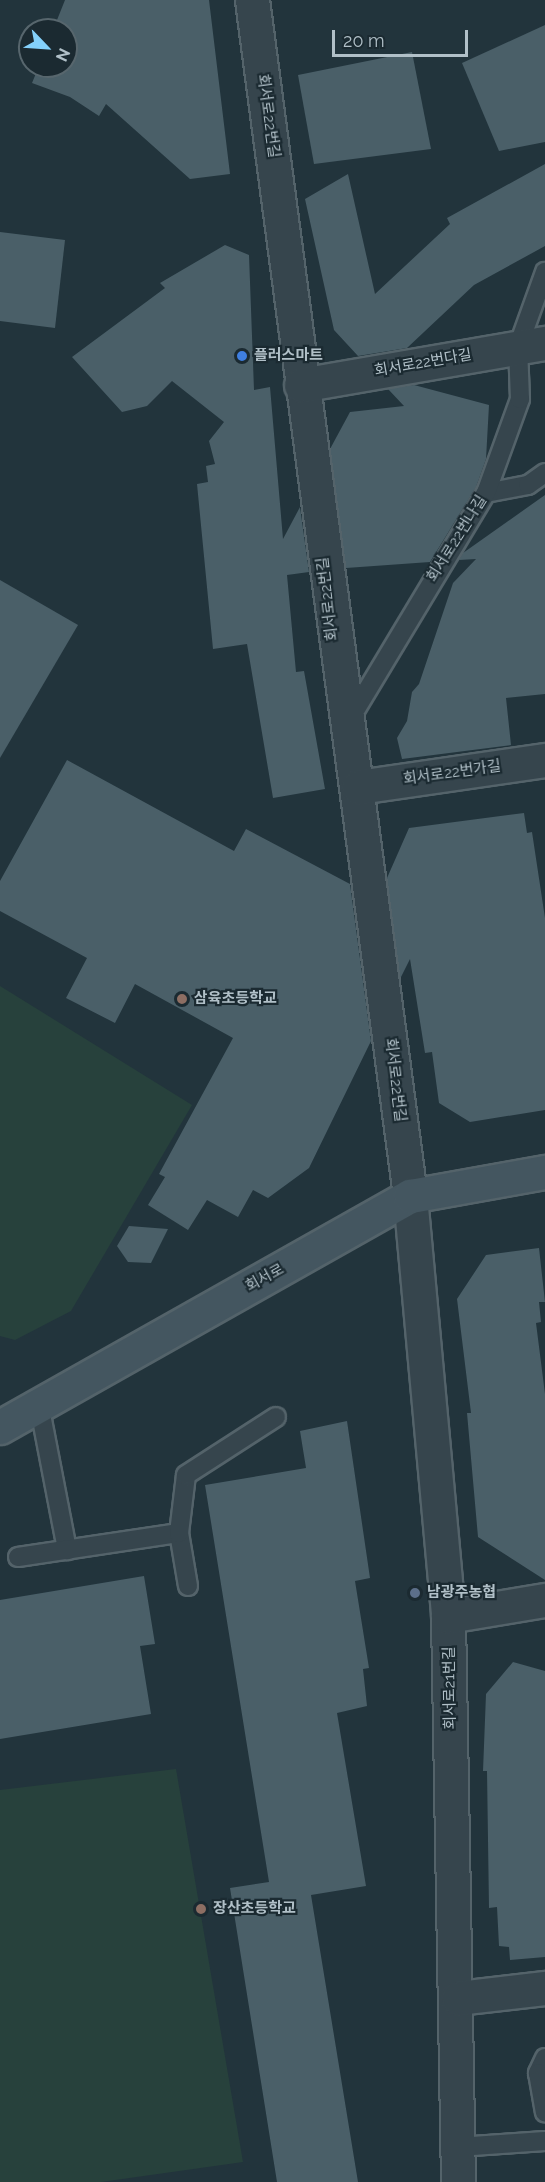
<!DOCTYPE html>
<meta charset="utf-8">
<style>
body{margin:0}
#map{position:relative;width:545px;height:2182px;overflow:hidden;background:#22343c;font-family:Raleway,"Noto Sans KR",sans-serif}
div>[style]{position:absolute}
.green>*{inset:0;background:#27413c}
.building>*{inset:0;background:#4a5f68}
.roads{filter:drop-shadow(2px 0 #54636a) drop-shadow(-2px 0 #54636a) drop-shadow(0 2px #54636a) drop-shadow(0 -2px #54636a)}
.lane>*{height:18px;margin:-9px;padding:0 9px;transform-origin:9px;border-radius:9px;background:#36454d}
.street>*{height:33px;margin:-16.5px;padding:0 16.5px;transform-origin:16.5px;border-radius:16.5px;background:#36454d}
.secondary>*{height:33px;margin:-16.5px;padding:0 16.5px;transform-origin:16.5px;border-radius:16.5px;background:#445660}
.dots>*{width:16px;height:16px;translate:-50% -50%;box-sizing:border-box;border:3px solid #1b2a31;border-radius:50%}
span{translate:-50% -50%;white-space:nowrap;text-align:center;line-height:1.15;-webkit-text-stroke:4.5px #1b2a31;paint-order:stroke}
.street-label{font-size:15px;color:#b1c0c8}
.poi-label{font-size:15px;color:#b1c0c8;font-weight:700}
.left{translate:0 -50%;text-align:left}
.north{position:absolute;left:18px;top:18px;width:60px;height:60px;box-sizing:border-box;background:#1b2a31;border:2px solid #57666d;border-radius:50%;rotate:115deg;font-size:16px;font-weight:700;line-height:24px;text-align:center;color:#b1c0c8}
.north::after{content:'';display:block;margin:auto;width:21px;height:27px;background:#84d1fb;clip-path:polygon(50% 0,100% 100%,50% 72%,0 100%)}
.scale{position:absolute;left:332px;top:30px;width:136px;height:27px;box-sizing:border-box;border:3px solid #b1c0c8;border-top:0;padding-left:8px;font-size:18px;line-height:21px;white-space:nowrap;color:#b1c0c8;-webkit-text-stroke:4px #1b2a31;paint-order:stroke}
</style>
<div id="map">
<div class="green">
<div style="clip-path:polygon(0 986px,192px 1105px,71px 1311px,15px 1340px,0 1336px)"></div>
<div style="clip-path:polygon(176px 1769px,243px 2162px,101px 2182px,0 2182px,0 1790px)"></div>
</div>
<div class="building">
<div style="clip-path:polygon(65px 0,209px 0,230px 174px,190px 179px,106px 104px,99px 116px,70px 97px,32px 83px,39px 66px,66px 66px,66px 30px,53px 30px)"></div>
<div style="clip-path:polygon(545px 25px,545px 142px,499px 151px,462px 63px)"></div>
<div style="clip-path:polygon(412px 52px,431px 149px,314px 164px,298px 75px)"></div>
<div style="clip-path:polygon(545px 164px,545px 246px,474px 285px,407px 348px,358px 356px,334px 330px,305px 199px,348px 174px,375px 294px,450px 224px,447px 218px)"></div>
<div style="clip-path:polygon(0 232px,65px 240px,55px 328px,0 321px)"></div>
<div style="clip-path:polygon(225px 245px,249px 255px,254px 390px,270px 387px,283px 539px,300px 507px,309px 572px,287px 575px,296px 672px,304px 671px,325px 789px,273px 798px,247px 644px,213px 649px,197px 484px,208px 482px,206px 466px,215px 464px,209px 441px,224px 422px,172px 381px,147px 406px,122px 412px,72px 357px,165px 288px,160px 283px)"></div>
<div style="clip-path:polygon(414px 385px,489px 405px,486px 459px,476px 487px,430px 562px,346px 568px,330px 449px,350px 412px,404px 406px,388px 389px)"></div>
<div style="clip-path:polygon(545px 495px,545px 694px,506px 698px,511px 745px,402px 759px,397px 738px,407px 721px,412px 692px,419px 684px,453px 583px,476px 559px,459px 560px,463px 553px)"></div>
<div style="clip-path:polygon(0 580px,78px 625px,0 758px)"></div>
<div style="clip-path:polygon(67px 760px,234px 851px,246px 829px,350px 884px,371px 1041px,309px 1168px,268px 1198px,253px 1190px,238px 1217px,207px 1200px,188px 1230px,148px 1205px,165px 1177px,159px 1174px,233px 1038px,135px 984px,115px 1023px,66px 998px,87px 958px,0 911px,0 881px)"></div>
<div style="clip-path:polygon(524px 813px,527px 833px,532px 832px,545px 918px,545px 1110px,470px 1122px,439px 1103px,432px 1052px,425px 1053px,410px 959px,400px 979px,387px 878px,409px 828px)"></div>
<div style="clip-path:polygon(129px 1226px,168px 1229px,151px 1263px,128px 1262px,117px 1246px)"></div>
<div style="clip-path:polygon(539px 1248px,545px 1302px,539px 1302px,541px 1322px,536px 1323px,545px 1394px,545px 1580px,478px 1537px,467px 1413px,471px 1413px,457px 1299px,486px 1255px)"></div>
<div style="clip-path:polygon(347px 1421px,370px 1578px,355px 1581px,369px 1668px,363px 1669px,367px 1706px,337px 1713px,366px 1886px,311px 1895px,358px 2182px,277px 2182px,230px 1888px,269px 1882px,205px 1485px,306px 1468px,300px 1431px)"></div>
<div style="clip-path:polygon(144px 1576px,155px 1644px,140px 1646px,151px 1714px,0 1739px,0 1600px)"></div>
<div style="clip-path:polygon(513px 1662px,545px 1671px,545px 1957px,510px 1960px,509px 1947px,499px 1946px,497px 1907px,489px 1908px,487px 1771px,483px 1771px,486px 1694px)"></div>
</div>
<div class="roads">
<div class="lane">
<div style="left:486px;top:493px;width:43px;rotate:-10.8deg"></div>
<div style="left:528px;top:485px;width:21px;rotate:-35deg"></div>
<div style="left:350px;top:719px;width:264px;rotate:-59deg"></div>
<div style="left:486px;top:493px;width:100px;rotate:-70.1deg"></div>
<div style="left:520px;top:399px;width:52px;rotate:-92.2deg"></div>
<div style="left:518px;top:347px;width:80px;rotate:-70.2deg"></div>
<div style="left:39px;top:1404px;width:149px;rotate:79.1deg"></div>
<div style="left:18px;top:1557px;width:163px;rotate:-8.5deg"></div>
<div style="left:188px;top:1586px;width:54px;rotate:-99.6deg"></div>
<div style="left:179px;top:1533px;width:58px;rotate:-83.1deg"></div>
<div style="left:186px;top:1475px;width:107px;rotate:-32.8deg"></div>
<div style="left:545px;top:2058px;width:17px;rotate:115deg"></div>
<div style="left:538px;top:2073px;width:40px;rotate:80deg"></div>
<div style="left:458px;top:2147px;width:87px;rotate:-3.9deg"></div>
</div>
<div class="street">
<div style="left:252px;top:0;width:1206px;rotate:82.47deg"></div>
<div style="left:410px;top:1196px;width:422px;rotate:84.8deg"></div>
<div style="left:448px;top:1616px;width:566px;rotate:88.99deg"></div>
<div style="left:301px;top:385px;width:248px;rotate:-9.8deg"></div>
<div style="left:358px;top:787px;width:189px;rotate:-8.2deg"></div>
<div style="left:448px;top:1616px;width:98px;rotate:-9.4deg"></div>
<div style="left:458px;top:1998px;width:88px;rotate:-6.6deg"></div>
</div>
<div class="secondary">
<div style="left:0;top:1427px;width:471px;rotate:-29.4deg"></div>
<div style="left:410px;top:1196px;width:137px;rotate:-10.1deg"></div>
</div>
</div>
<div class="dots">
<div style="left:242px;top:356px;background:#3f7fe0"></div>
<div style="left:182px;top:999px;background:#8d6e63"></div>
<div style="left:415px;top:1593px;background:#5c6f8a"></div>
<div style="left:201px;top:1909px;background:#8d6e63"></div>
</div>
<div class="street-label">
<span style="left:268px;top:116px;rotate:82deg">회서로22번길</span>
<span style="left:423px;top:363px;rotate:-10deg">회서로22번다길</span>
<span style="left:457px;top:539px;rotate:-58deg">회서로22번나길</span>
<span style="left:328px;top:599px;rotate:-97deg">회서로22번길</span>
<span style="left:452px;top:773px;rotate:-8deg">회서로22번가길</span>
<span style="left:395px;top:1080px;rotate:83deg">회서로22번길</span>
<span style="left:265px;top:1278px;rotate:-29deg">회서로</span>
<span style="left:450px;top:1688px;rotate:-91deg">회서로21번길</span>
</div>
<div class="poi-label">
<span class="left" style="left:254px;top:356px">플러스마트</span>
<span class="left" style="left:194px;top:999px">삼육초등학교</span>
<span class="left" style="left:427px;top:1593px">남광주농협</span>
<span class="left" style="left:213px;top:1909px">장산초등학교</span>
</div>
<div class="north">N</div>
<div class="scale">20 m</div>
</div>
